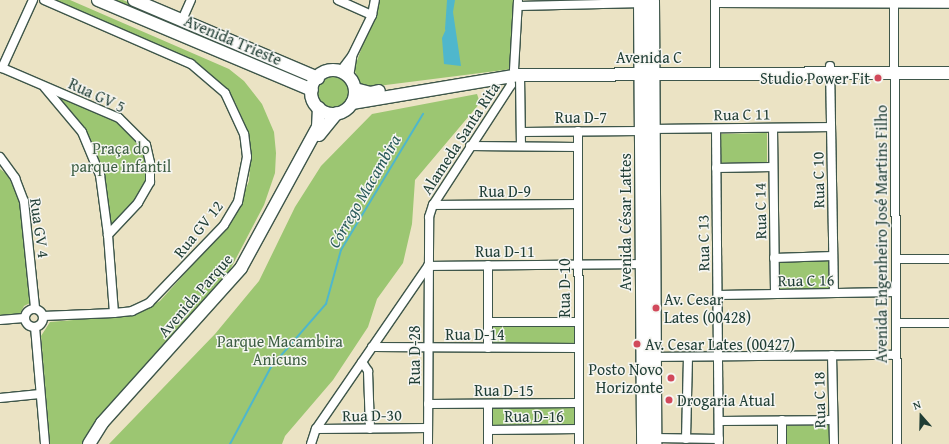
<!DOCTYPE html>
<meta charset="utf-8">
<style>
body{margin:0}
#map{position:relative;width:949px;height:444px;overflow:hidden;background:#ebe3c4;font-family:"Gentium Book Plus",serif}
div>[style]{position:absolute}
.green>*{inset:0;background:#9cc672}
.round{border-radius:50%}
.water>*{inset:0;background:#4fb7cc}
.stream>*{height:2px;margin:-1px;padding:0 1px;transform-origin:1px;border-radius:1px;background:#4fb7cc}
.roads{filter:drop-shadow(1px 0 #3e564a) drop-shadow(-1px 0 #3e564a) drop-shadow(0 1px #3e564a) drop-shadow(0 -1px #3e564a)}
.street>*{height:8px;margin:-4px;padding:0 4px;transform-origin:4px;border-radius:4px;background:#fff}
.street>.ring{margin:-4px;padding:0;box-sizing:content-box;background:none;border:8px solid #fff;border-radius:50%}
.secondary>*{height:12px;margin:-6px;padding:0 6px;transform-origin:6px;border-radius:6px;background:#fff}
.secondary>.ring{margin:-6px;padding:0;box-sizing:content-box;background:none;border:12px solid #fff;border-radius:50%}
.primary>*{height:13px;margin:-6.5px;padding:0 6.5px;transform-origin:6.5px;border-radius:6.5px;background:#fff}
.dots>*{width:11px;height:11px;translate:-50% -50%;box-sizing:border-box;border:2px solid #f6f6f2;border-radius:50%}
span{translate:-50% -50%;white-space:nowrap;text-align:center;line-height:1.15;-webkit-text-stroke:3px #f6f6f2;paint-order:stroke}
.street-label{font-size:16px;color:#1f3d34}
.poi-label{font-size:16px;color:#1f3d34}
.right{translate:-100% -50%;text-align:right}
.left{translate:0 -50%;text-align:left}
.park-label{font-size:16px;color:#3e5f44}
.water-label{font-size:17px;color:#2b5c5a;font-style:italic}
.north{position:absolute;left:901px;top:396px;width:40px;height:40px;-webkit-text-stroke:3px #f6f6f2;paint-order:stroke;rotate:340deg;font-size:11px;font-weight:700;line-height:16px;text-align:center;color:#1f3d34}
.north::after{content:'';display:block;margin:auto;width:14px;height:18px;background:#1f3d34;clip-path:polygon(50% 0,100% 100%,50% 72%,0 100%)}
</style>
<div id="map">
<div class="green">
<div style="clip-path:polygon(50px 0,70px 0,229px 69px,244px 81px,262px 104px,274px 132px,276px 153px,275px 173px,264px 205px,231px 268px,220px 285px,106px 408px,83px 444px,50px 444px,41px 336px,50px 322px,120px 316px,147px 308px,160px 301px,233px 220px,249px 181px,251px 150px,247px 129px,235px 102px,208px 72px)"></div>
<div style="clip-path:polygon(110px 0,123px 0,307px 78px,305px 83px)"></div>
<div style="clip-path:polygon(379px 0,514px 0,512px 69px,362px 88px,354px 69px)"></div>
<div class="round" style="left:317px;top:77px;width:32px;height:32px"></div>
<div style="clip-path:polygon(51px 92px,118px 119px,144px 146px,148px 182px,136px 202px,116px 223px,109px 225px,91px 146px)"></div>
<div style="clip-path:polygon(477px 94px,480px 103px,415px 180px,412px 224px,403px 263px,377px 299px,368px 327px,333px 380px,285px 436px,282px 444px,109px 444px,215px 334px,259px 281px,295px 207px,321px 166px,372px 114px)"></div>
<div style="clip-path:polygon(767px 133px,767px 162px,720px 163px,719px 134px)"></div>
<div style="clip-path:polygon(0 169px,7px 174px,21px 202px,30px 303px,24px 306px,20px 314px,0 316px)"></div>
<div style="clip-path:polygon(828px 260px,829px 288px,779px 290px,778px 262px)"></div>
<div style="clip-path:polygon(577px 323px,576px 347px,491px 347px,490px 324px)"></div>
<div style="clip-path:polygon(578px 404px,578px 428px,490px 429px,490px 406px)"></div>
<div style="clip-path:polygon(829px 425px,829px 444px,785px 444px,785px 426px)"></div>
</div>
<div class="water">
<div style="clip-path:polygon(448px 0,455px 0,453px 12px,461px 66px,444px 64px,442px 38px,446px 29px)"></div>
</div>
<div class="stream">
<div style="left:446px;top:29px;width:29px;rotate:-86deg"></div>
<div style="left:230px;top:444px;width:87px;rotate:-62deg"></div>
<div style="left:271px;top:367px;width:84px;rotate:-48.9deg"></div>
<div style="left:326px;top:304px;width:56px;rotate:-74.5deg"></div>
<div style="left:341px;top:250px;width:159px;rotate:-58.9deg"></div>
</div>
<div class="roads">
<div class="street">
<div style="left:338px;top:0;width:37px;rotate:24deg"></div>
<div style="left:715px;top:0;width:73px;rotate:90deg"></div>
<div style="left:894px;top:0;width:444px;rotate:89.6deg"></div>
<div style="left:715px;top:3px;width:234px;rotate:0.2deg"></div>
<div style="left:519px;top:6px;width:125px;rotate:-1.4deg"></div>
<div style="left:182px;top:20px;width:22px;rotate:-66deg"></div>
<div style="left:830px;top:66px;width:227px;rotate:89deg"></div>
<div style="left:0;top:67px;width:129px;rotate:23.2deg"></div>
<div style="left:119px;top:118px;width:38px;rotate:45deg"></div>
<div style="left:146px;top:145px;width:18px;rotate:77deg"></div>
<div style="left:150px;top:163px;width:19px;rotate:90deg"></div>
<div style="left:150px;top:182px;width:24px;rotate:120deg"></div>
<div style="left:138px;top:203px;width:44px;rotate:133.2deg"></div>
<div style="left:2px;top:68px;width:75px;rotate:-65.5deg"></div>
<div style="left:514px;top:70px;width:69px;rotate:-86.7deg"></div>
<div style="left:340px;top:72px;width:20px;rotate:-53deg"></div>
<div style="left:352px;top:56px;width:46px;rotate:-64deg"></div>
<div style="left:372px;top:15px;width:15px;rotate:-79deg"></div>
<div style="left:520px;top:75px;width:71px;rotate:89.2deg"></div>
<div style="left:349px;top:77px;width:20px;rotate:-81deg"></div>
<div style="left:45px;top:88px;width:57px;rotate:49.9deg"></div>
<div style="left:82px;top:132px;width:47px;rotate:67.3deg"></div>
<div style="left:100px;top:175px;width:61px;rotate:82.4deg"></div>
<div style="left:108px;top:235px;width:78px;rotate:85.6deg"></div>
<div style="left:773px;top:128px;width:166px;rotate:89.3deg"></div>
<div style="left:654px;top:129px;width:177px;rotate:-0.6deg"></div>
<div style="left:716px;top:129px;width:315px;rotate:89.5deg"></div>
<div style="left:578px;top:131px;width:313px;rotate:89.8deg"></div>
<div style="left:521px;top:132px;width:120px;rotate:-0.5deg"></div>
<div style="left:470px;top:146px;width:108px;rotate:0.5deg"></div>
<div style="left:0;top:157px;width:26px;rotate:54deg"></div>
<div style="left:15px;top:178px;width:25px;rotate:69deg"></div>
<div style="left:24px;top:201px;width:108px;rotate:84.1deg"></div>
<div style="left:716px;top:168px;width:57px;rotate:-1deg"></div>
<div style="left:433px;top:205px;width:145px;rotate:-0.4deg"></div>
<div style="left:774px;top:258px;width:59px;rotate:-1.9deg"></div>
<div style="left:896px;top:259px;width:53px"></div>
<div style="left:488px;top:265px;width:83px;rotate:90deg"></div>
<div style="left:428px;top:266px;width:217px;rotate:-0.5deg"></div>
<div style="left:718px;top:295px;width:178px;rotate:-1deg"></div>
<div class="ring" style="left:25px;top:309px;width:10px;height:10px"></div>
<div style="left:43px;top:316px;width:71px;rotate:-2.4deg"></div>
<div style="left:114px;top:313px;width:18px;rotate:-6deg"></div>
<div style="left:132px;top:311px;width:19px;rotate:-25deg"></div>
<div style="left:149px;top:303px;width:108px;rotate:-46.1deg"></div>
<div style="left:224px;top:225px;width:27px;rotate:-59deg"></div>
<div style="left:238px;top:202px;width:46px;rotate:-78.7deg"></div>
<div style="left:247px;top:157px;width:23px;rotate:-97deg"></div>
<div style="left:244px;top:134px;width:45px;rotate:-114.9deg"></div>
<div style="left:225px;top:93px;width:45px;rotate:-139.5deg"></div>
<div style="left:191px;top:64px;width:160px;rotate:-156.5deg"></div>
<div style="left:0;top:320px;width:24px;rotate:-5deg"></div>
<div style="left:488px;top:322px;width:91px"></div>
<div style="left:896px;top:323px;width:53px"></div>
<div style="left:35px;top:327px;width:117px;rotate:85.1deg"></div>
<div style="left:372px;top:347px;width:207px;rotate:0.3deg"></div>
<div style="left:832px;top:355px;width:89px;rotate:88.7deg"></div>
<div style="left:649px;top:357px;width:247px;rotate:-0.5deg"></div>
<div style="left:362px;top:362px;width:11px;rotate:56deg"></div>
<div style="left:368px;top:371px;width:58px;rotate:88deg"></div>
<div style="left:0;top:398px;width:40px;rotate:-5.7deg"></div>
<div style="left:428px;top:404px;width:151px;rotate:-0.4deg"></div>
<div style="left:782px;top:420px;width:24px;rotate:90deg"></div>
<div style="left:719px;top:421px;width:114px;rotate:-0.5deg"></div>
<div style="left:316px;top:429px;width:112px;rotate:-0.5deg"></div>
<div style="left:488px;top:430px;width:91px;rotate:-0.6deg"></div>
<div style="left:654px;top:438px;width:65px;rotate:0.9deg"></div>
<div style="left:686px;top:439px;width:82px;rotate:-88.6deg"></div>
<div style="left:311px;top:444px;width:16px;rotate:-72deg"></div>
<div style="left:316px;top:429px;width:198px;rotate:-55.5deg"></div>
<div style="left:428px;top:444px;width:227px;rotate:-89.7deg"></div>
<div style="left:429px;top:217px;width:13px;rotate:-72deg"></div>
<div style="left:433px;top:205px;width:143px;rotate:-57deg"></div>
<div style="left:511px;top:85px;width:9px;rotate:-96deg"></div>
<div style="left:488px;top:444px;width:40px;rotate:-90deg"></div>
</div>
<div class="secondary">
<div style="left:98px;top:0;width:232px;rotate:22.8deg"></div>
<div style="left:134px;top:0;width:200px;rotate:23deg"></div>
<div class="ring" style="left:311px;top:70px;width:32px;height:32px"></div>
<div style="left:355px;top:89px;width:16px;rotate:15deg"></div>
<div style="left:370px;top:93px;width:9px;rotate:-13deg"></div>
<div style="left:352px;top:103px;width:170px;rotate:-9.5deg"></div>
<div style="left:520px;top:75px;width:429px;rotate:-0.3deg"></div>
<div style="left:319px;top:135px;width:28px;rotate:-51deg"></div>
<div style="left:89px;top:444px;width:25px;rotate:-58deg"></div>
<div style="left:102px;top:423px;width:208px;rotate:-48.1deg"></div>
<div style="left:241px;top:268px;width:161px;rotate:-61.4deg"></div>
<div style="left:318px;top:127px;width:19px;rotate:-87deg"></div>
</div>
<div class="primary">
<div style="left:640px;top:0;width:444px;rotate:89.6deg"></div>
<div style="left:652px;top:0;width:444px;rotate:89.7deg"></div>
</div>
</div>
<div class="dots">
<div style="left:878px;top:78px;background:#d1495b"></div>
<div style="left:656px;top:308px;background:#d1495b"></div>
<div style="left:637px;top:344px;background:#d1495b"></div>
<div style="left:671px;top:378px;background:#d1495b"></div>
<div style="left:669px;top:400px;background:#d1495b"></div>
</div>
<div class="street-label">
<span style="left:233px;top:40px;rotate:23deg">Avenida Trieste</span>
<span style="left:649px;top:57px">Avenida C</span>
<span style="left:97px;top:95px;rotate:25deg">Rua GV 5</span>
<span style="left:742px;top:114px;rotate:-1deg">Rua C 11</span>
<span style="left:581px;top:117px">Rua D-7</span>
<span style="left:460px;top:138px;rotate:-57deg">Alameda Santa Rita</span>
<span style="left:818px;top:180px;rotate:-91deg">Rua C 10</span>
<span style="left:505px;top:191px">Rua D-9</span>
<span style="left:760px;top:211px;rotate:-91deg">Rua C 14</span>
<span style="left:625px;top:222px;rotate:-90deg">Avenida César Lattes</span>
<span style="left:40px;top:228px;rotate:82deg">Rua GV 4</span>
<span style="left:198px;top:229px;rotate:-51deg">Rua GV 12</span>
<span style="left:881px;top:234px;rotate:-90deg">Avenida Engenheiro José Martins Filho</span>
<span style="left:703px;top:243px;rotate:-91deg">Rua C 13</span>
<span style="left:505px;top:251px">Rua D-11</span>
<span style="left:806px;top:280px;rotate:-1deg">Rua C 16</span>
<span style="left:564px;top:288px;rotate:-90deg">Rua D-10</span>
<span style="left:195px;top:295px;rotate:-49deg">Avenida Parque</span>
<span style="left:475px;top:334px">Rua D-14</span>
<span style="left:414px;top:355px;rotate:-90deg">Rua D-28</span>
<span style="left:504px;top:390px">Rua D-15</span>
<span style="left:819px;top:400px;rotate:-91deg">Rua C 18</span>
<span style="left:372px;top:415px;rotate:-1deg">Rua D-30</span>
<span style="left:534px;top:416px">Rua D-16</span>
</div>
<div class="poi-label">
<span class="right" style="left:870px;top:78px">Studio Power Fit</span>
<span class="left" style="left:664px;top:308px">Av. Cesar<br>Lates (00428)</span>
<span class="left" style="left:645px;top:344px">Av. Cesar Lates (00427)</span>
<span class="right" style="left:663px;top:378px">Posto Novo<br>Horizonte</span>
<span class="left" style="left:677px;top:400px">Drogaria Atual</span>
</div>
<div class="park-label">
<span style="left:121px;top:157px">Praça do<br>parque infantil</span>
<span style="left:280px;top:350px">Parque Macambira<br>Anicuns</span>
</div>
<div class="water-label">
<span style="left:364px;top:191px;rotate:-60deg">Córrego Macambira</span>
</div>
<div class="north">N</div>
</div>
